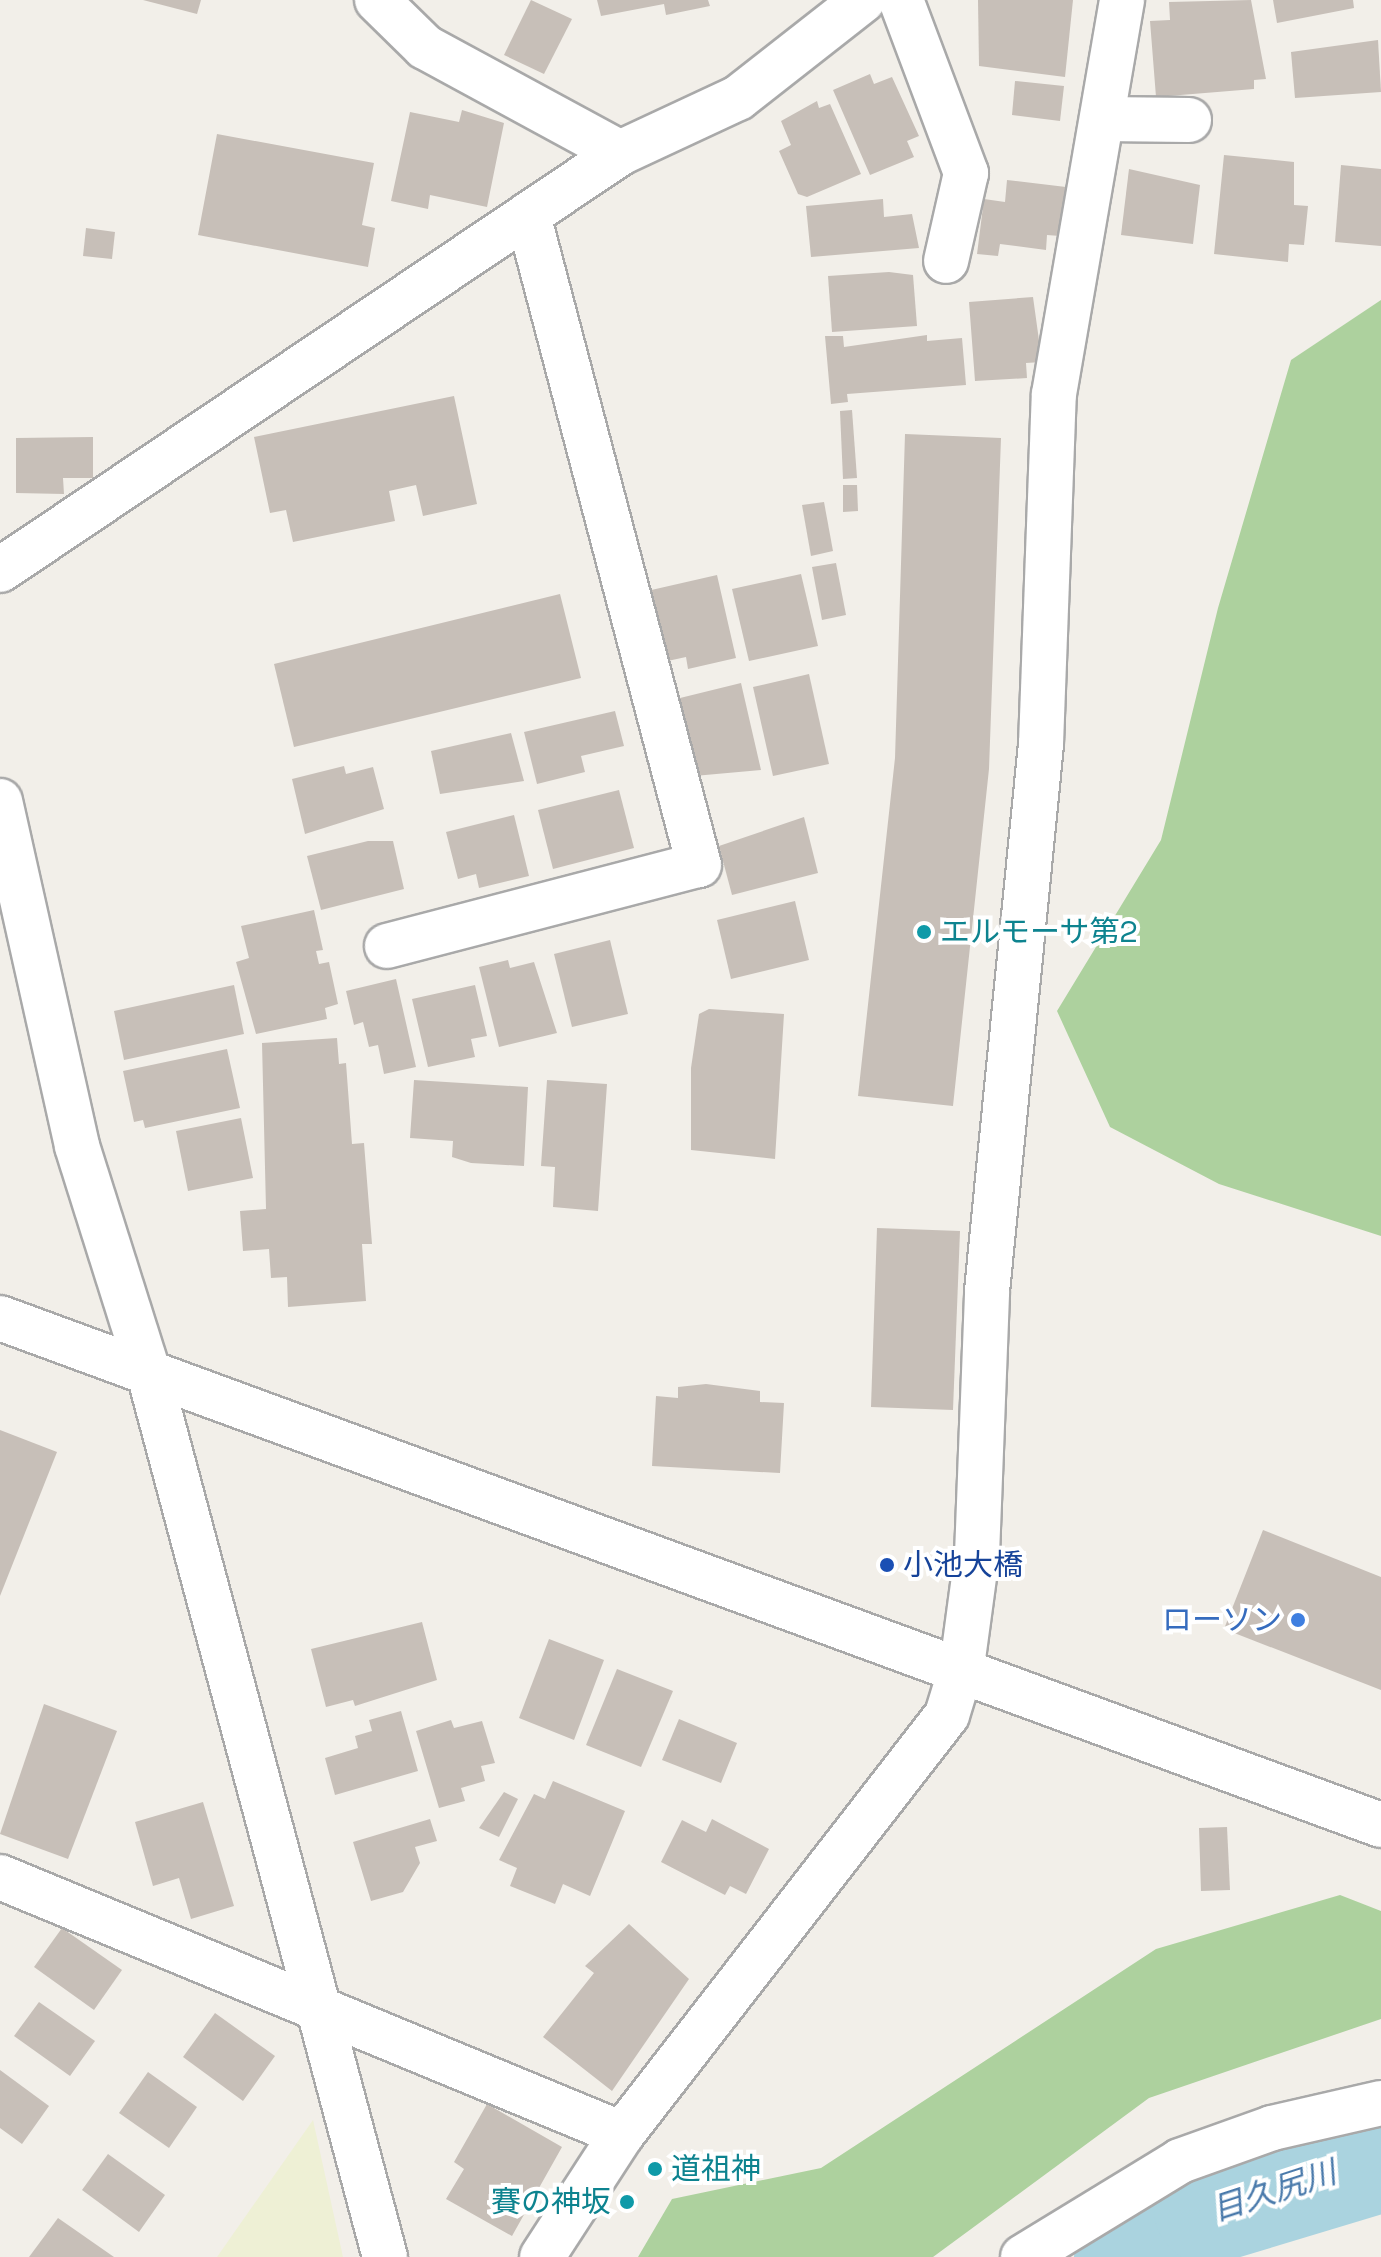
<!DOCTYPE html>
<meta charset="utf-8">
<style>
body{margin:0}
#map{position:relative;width:1381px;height:2257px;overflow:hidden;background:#f2efe9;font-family:"Space Grotesk","Noto Sans JP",sans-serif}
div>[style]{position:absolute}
.farmland>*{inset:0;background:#eef0d5}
.forest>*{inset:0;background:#add19e}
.river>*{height:110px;margin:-55px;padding:0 55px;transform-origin:55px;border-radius:55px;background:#aad3df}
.building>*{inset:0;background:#c7bfb8}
.roads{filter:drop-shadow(2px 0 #a9a9a9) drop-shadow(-2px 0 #a9a9a9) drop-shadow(0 2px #a9a9a9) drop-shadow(0 -2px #a9a9a9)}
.minor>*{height:44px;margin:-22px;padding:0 22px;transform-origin:22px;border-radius:22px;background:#fff}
.dots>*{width:22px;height:22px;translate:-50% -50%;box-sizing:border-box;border:4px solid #fff;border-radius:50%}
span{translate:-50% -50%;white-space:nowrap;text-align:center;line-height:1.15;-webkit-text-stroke:8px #fff;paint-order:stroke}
.culture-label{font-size:30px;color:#0d838f}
.left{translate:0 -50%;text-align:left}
.right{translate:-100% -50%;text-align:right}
.transit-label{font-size:30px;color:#164399}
.shop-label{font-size:30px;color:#366cbe}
.water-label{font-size:32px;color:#4a7aab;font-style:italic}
</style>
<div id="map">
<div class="farmland">
<div style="clip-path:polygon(313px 2120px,343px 2257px,217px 2257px)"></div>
</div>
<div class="forest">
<div style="clip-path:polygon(1381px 300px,1381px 1236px,1219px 1184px,1110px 1127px,1057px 1011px,1161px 840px,1218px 608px,1291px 360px)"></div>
<div style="clip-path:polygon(1340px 1895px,1381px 1911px,1381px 2019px,1149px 2098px,933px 2257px,638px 2257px,672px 2199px,821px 2168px,1156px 1949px)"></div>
</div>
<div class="river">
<div style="left:1129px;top:2257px;width:93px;rotate:-31deg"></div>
<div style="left:1209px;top:2209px;width:180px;rotate:-16.8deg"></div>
</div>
<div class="building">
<div style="clip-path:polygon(143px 0,201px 0,197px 14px)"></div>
<div style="clip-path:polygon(531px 0,572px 19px,544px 74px,504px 55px)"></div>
<div style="clip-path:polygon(597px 0,708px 0,710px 6px,666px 15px,664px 4px,601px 16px)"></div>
<div style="clip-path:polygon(978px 0,1073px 0,1065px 77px,979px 66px)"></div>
<div style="clip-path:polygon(1251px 0,1266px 79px,1254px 80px,1254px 89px,1156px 97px,1150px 21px,1170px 20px,1169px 2px)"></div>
<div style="clip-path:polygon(1273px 0,1353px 0,1354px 8px,1277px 23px)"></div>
<div style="clip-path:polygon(1378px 40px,1381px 92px,1295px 98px,1291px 52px)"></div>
<div style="clip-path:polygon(870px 74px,874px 84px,892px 77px,919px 136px,907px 141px,914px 157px,870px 175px,833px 90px)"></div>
<div style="clip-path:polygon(1015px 81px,1064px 86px,1060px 121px,1012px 115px)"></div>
<div style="clip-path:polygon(817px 101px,819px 108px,830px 104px,861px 174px,807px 197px,798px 194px,779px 151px,791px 145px,781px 121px)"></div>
<div style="clip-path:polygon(462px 110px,504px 123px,487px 207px,430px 195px,428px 209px,391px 201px,410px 112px,459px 122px)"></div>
<div style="clip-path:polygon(217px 134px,374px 163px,362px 225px,375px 228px,368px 267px,198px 235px)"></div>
<div style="clip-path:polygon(1224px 155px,1294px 162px,1294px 205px,1308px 206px,1304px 245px,1289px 244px,1288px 262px,1214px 254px)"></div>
<div style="clip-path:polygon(1341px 165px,1381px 169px,1381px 246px,1335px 242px)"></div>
<div style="clip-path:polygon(1129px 169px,1200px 185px,1193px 244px,1121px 235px)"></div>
<div style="clip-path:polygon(1007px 180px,1066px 187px,1060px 236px,1047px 235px,1046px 250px,1000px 244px,998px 256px,977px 254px,984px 199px,1005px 202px)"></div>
<div style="clip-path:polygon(883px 199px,884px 217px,912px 214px,919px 248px,811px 257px,806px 206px)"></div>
<div style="clip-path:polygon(86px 228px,115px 232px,112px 259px,83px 256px)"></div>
<div style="clip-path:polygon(889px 272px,913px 275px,917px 326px,832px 332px,828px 276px)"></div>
<div style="clip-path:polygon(1033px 297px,1042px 362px,1026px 363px,1027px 378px,975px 381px,969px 302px)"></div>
<div style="clip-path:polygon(927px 335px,927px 341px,962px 338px,966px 385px,847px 394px,848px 402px,831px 404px,825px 336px,843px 336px,844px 347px)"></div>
<div style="clip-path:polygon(454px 396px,477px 504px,423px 516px,416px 485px,389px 491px,395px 521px,293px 542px,286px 510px,270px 513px,254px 437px)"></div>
<div style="clip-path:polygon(852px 410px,857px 478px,843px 479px,840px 411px)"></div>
<div style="clip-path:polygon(905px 434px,1001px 438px,989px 769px,953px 1106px,858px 1096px,895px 758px)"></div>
<div style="clip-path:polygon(93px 437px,93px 478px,63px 478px,64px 494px,16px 493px,16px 438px)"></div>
<div style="clip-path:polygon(843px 485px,857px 485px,858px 511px,843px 512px)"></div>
<div style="clip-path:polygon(824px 502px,833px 551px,811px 556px,802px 505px)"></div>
<div style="clip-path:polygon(836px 563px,846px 615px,822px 620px,812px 567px)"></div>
<div style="clip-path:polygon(801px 574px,818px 646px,749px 661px,732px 589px)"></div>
<div style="clip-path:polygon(717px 575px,736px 658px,688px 669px,686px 657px,663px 662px,647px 591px)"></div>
<div style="clip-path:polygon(560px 594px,581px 678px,294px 747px,274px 664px)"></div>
<div style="clip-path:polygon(809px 674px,829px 764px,773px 776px,753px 687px)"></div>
<div style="clip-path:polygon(741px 683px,761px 770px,694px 776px,676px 699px)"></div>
<div style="clip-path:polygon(615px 711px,624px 746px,581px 756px,585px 772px,537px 784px,524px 732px)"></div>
<div style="clip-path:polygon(511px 733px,524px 781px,440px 794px,431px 751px)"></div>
<div style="clip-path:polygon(344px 766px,346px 774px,373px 767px,384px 809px,305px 834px,292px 779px)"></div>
<div style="clip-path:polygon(619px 790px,634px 848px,553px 869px,538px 810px)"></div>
<div style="clip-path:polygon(514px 815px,529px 876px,479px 888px,476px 874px,458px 879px,446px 832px)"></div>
<div style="clip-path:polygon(804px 817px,818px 873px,732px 895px,719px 846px)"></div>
<div style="clip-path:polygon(368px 841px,393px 841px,404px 889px,321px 910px,307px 856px)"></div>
<div style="clip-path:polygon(795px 901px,809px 960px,731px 979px,717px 920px)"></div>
<div style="clip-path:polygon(314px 910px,323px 950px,316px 951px,319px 964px,329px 962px,338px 1004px,325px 1008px,327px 1019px,256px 1034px,236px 962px,249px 958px,241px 926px)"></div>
<div style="clip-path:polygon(610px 940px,628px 1014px,572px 1027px,554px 954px)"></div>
<div style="clip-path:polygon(508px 960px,510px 968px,534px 962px,557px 1033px,499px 1047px,479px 967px)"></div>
<div style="clip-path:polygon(396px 979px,416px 1067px,384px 1074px,378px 1045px,369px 1047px,363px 1022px,354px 1025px,346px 991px)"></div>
<div style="clip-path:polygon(234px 985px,244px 1034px,124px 1060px,114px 1011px)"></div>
<div style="clip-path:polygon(475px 985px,487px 1036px,471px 1039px,475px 1057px,428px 1067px,412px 999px)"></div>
<div style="clip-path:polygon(709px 1009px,784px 1014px,775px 1159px,691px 1150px,691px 1068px,699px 1014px)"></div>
<div style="clip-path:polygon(337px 1038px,339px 1064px,346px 1063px,352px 1144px,364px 1143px,372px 1244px,362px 1244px,366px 1301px,288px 1307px,287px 1277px,271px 1278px,269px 1249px,243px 1251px,240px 1211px,266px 1209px,262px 1043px)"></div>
<div style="clip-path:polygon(227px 1049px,240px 1108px,145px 1128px,143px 1120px,134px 1122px,123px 1071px)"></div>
<div style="clip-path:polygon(414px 1080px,528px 1087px,524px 1166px,471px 1163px,452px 1157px,453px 1141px,410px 1138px)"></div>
<div style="clip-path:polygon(547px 1080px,607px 1084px,598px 1211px,553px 1207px,555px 1167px,541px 1166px)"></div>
<div style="clip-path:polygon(241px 1118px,253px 1178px,188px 1191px,176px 1131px)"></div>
<div style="clip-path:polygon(877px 1228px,960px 1231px,953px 1410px,871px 1407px)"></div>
<div style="clip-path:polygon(706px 1384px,760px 1391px,760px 1402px,784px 1403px,780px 1473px,652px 1466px,656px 1396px,678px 1398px,678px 1387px)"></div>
<div style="clip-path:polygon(0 1430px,57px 1452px,0 1596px)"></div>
<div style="clip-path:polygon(1263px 1530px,1381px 1577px,1381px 1690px,1224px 1629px)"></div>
<div style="clip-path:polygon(422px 1622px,437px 1680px,355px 1706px,353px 1700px,326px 1707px,311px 1649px)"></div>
<div style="clip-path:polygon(549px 1639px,604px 1660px,574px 1740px,519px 1718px)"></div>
<div style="clip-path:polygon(617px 1669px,673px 1691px,641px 1767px,586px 1745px)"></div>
<div style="clip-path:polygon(44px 1704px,117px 1731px,68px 1859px,0 1834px)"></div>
<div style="clip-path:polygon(401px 1711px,418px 1771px,335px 1795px,325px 1758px,358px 1748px,355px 1736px,372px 1731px,369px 1720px)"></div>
<div style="clip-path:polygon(679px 1719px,737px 1743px,721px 1783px,662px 1760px)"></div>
<div style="clip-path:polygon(451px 1720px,454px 1728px,482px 1721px,495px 1763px,481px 1766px,485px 1781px,461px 1788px,465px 1801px,439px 1808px,416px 1731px)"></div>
<div style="clip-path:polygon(553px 1781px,625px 1811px,590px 1896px,563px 1884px,555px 1904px,510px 1886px,517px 1868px,499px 1860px,534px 1794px,545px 1799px)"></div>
<div style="clip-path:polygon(504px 1792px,518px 1799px,499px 1837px,479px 1828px)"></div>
<div style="clip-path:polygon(203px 1802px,234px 1906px,191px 1919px,179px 1878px,153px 1886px,135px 1822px)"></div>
<div style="clip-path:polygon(430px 1819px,437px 1841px,415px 1847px,420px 1863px,403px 1892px,371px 1901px,353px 1842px)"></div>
<div style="clip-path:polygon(712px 1819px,769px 1849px,746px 1894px,730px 1886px,725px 1895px,661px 1862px,682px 1820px,706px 1832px)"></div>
<div style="clip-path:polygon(1227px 1827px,1230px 1890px,1201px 1891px,1199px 1828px)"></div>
<div style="clip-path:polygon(629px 1924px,689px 1979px,612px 2091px,543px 2037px,594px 1973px,585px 1966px)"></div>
<div style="clip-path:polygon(62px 1928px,122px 1970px,94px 2010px,34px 1967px)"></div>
<div style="clip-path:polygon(39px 2002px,95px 2041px,70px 2076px,14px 2036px)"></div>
<div style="clip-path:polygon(215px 2013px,275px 2056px,243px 2101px,183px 2057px)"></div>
<div style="clip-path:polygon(0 2070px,49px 2106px,22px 2144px,0 2128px)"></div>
<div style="clip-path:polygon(148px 2072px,197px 2107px,169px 2148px,119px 2113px)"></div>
<div style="clip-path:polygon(487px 2104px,562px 2147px,512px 2236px,446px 2199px,464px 2169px,454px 2162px)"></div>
<div style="clip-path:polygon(108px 2154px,165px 2195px,139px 2232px,82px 2190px)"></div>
<div style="clip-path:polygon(58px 2218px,114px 2257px,29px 2257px)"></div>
</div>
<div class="roads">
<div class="minor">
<div style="left:377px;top:0;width:67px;rotate:44.4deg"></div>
<div style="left:425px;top:47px;width:222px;rotate:28.5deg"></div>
<div style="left:901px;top:0;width:185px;rotate:69.4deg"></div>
<div style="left:966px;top:173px;width:90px;rotate:102.8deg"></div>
<div style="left:1104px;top:119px;width:85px;rotate:0.7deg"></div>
<div style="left:0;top:570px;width:747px;rotate:-33.92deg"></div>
<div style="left:620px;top:153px;width:130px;rotate:-25deg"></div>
<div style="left:738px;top:98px;width:159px;rotate:-38.1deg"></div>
<div style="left:0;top:801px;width:353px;rotate:77.4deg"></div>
<div style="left:77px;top:1146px;width:242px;rotate:72.5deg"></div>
<div style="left:150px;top:1377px;width:911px;rotate:75.05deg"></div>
<div style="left:387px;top:946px;width:322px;rotate:-14.6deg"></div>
<div style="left:699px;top:865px;width:672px;rotate:-104.74deg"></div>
<div style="left:0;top:1318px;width:1471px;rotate:20.16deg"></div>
<div style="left:0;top:1877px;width:673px;rotate:22.45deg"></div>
<div style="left:542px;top:2257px;width:147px;rotate:-57deg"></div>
<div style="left:622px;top:2134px;width:530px;rotate:-52.2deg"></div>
<div style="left:947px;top:1715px;width:51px;rotate:-73deg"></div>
<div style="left:962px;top:1666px;width:112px;rotate:-82.3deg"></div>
<div style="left:977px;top:1555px;width:264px;rotate:-87.8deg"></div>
<div style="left:987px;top:1291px;width:550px;rotate:-84.36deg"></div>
<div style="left:1041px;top:744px;width:350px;rotate:-87.9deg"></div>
<div style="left:1054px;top:394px;width:400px;rotate:-80.2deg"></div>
<div style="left:1023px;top:2257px;width:184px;rotate:-31.4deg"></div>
<div style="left:1180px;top:2161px;width:98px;rotate:-19.7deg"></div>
<div style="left:1272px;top:2128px;width:112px;rotate:-12.9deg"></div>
</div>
</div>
<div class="dots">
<div style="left:924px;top:932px;background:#0f9aa8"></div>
<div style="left:887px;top:1565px;background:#1a4fb4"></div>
<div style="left:1298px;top:1620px;background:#3f7fe0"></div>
<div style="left:655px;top:2169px;background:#0f9aa8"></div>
<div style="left:627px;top:2202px;background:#0f9aa8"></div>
</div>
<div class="culture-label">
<span class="left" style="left:940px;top:932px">エルモーサ第2</span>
<span class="left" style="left:671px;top:2169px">道祖神</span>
<span class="right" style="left:611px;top:2202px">賽の神坂</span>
</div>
<div class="transit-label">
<span class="left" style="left:903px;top:1565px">小池大橋</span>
</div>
<div class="shop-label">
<span class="right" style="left:1282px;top:1620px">ローソン</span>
</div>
<div class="water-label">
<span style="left:1274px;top:2191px;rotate:-18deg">目久尻川</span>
</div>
</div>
